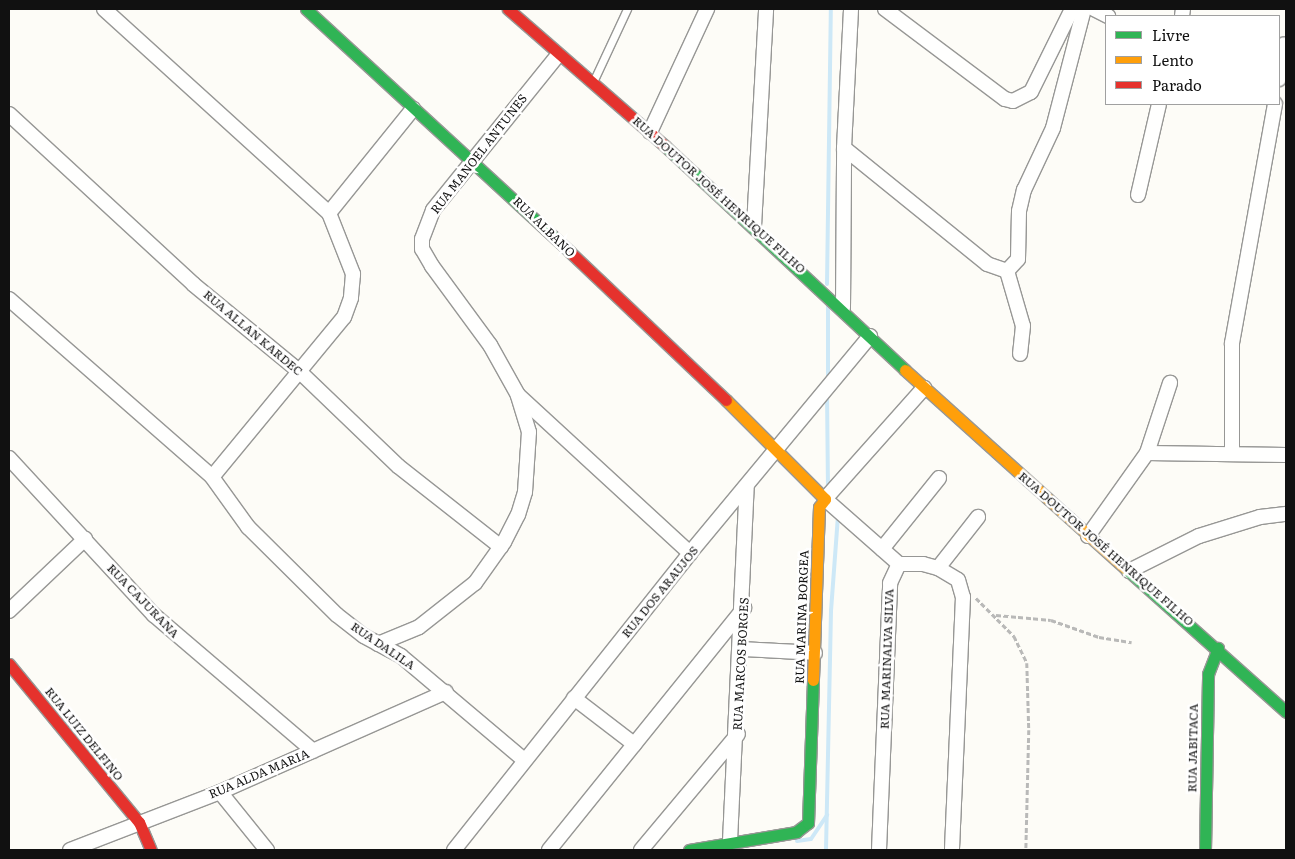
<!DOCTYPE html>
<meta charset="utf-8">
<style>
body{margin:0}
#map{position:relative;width:1295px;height:859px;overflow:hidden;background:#fdfcf7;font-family:Literata,serif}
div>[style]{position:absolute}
.stream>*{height:4px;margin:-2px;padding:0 2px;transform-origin:2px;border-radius:2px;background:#cde8f7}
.path>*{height:2.5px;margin-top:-1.25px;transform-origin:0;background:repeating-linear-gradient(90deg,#b9b9b8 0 5px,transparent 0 7.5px)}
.roads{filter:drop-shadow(1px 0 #979795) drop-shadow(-1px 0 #979795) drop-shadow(0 1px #979795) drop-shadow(0 -1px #979795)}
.lane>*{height:7px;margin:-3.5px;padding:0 3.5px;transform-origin:3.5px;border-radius:3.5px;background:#fffffe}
.street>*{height:14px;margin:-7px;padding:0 7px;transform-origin:7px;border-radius:7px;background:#fffffe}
.fast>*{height:11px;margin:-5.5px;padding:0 5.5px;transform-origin:5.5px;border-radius:5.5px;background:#30b455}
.slow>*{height:11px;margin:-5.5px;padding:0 5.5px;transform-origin:5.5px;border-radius:5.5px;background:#ff9f0a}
.jam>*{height:11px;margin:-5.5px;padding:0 5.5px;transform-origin:5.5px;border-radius:5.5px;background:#e5322d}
span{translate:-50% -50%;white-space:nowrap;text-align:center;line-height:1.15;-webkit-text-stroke:5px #fff;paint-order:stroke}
.street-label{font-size:12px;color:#111}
.frame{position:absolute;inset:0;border:10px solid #111;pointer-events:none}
.legend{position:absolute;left:1105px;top:15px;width:175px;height:90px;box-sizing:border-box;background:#fff;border:1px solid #a0a0a0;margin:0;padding:6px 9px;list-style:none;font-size:15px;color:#111}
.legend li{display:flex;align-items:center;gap:10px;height:25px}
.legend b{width:25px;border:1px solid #a0a0a0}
</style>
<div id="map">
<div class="stream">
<div style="left:827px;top:284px;width:275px;rotate:-89.2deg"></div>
<div style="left:828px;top:381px;width:78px;rotate:-90deg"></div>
<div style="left:827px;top:393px;width:98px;rotate:89.4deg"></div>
<div style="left:797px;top:841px;width:14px;rotate:-8deg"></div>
<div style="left:811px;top:839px;width:29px;rotate:-56deg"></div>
<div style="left:826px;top:850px;width:239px;rotate:-88.8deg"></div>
<div style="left:831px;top:611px;width:95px;rotate:-85.8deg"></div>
</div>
<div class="path">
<div style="left:976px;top:598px;width:54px;rotate:45deg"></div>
<div style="left:1014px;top:636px;width:30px;rotate:64deg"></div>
<div style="left:1027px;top:663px;width:67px;rotate:88.3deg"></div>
<div style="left:1029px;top:730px;width:120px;rotate:91.4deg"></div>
<div style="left:996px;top:615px;width:55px;rotate:5.2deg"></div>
<div style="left:1051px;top:620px;width:51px;rotate:19.5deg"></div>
<div style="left:1099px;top:637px;width:33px;rotate:9deg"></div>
</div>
<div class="roads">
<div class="lane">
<div style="left:593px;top:82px;width:81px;rotate:-65deg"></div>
</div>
<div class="street">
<div style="left:104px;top:9px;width:304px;rotate:42.2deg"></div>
<div style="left:329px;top:213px;width:66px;rotate:68.5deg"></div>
<div style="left:353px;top:274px;width:24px;rotate:95deg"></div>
<div style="left:351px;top:298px;width:20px;rotate:110deg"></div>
<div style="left:344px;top:317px;width:207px;rotate:129.5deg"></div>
<div style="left:885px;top:9px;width:150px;rotate:36.9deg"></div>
<div style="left:1005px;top:99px;width:8px;rotate:14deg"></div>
<div style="left:1013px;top:101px;width:20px;rotate:-27deg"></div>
<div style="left:1031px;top:92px;width:93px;rotate:-63.7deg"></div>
<div style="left:1094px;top:9px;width:16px;rotate:27deg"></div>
<div style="left:1182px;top:16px;width:7px;rotate:-82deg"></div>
<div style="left:1279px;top:79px;width:35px;rotate:-82deg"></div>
<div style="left:9px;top:114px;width:251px;rotate:42.7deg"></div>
<div style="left:193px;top:284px;width:139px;rotate:39.4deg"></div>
<div style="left:300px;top:372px;width:136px;rotate:43.8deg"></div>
<div style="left:398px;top:466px;width:131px;rotate:38.2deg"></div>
<div style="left:650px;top:132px;width:136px;rotate:-65.1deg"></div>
<div style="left:844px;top:148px;width:184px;rotate:39deg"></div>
<div style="left:987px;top:264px;width:21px;rotate:19deg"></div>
<div style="left:1138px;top:195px;width:93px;rotate:-77deg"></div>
<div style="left:329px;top:213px;width:134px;rotate:-51.1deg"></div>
<div style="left:754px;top:226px;width:217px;rotate:-86.8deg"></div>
<div style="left:1007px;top:271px;width:16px;rotate:-47deg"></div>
<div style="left:1018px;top:259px;width:48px;rotate:-88.8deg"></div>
<div style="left:1019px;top:211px;width:22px;rotate:-77deg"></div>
<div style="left:1024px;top:190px;width:68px;rotate:-64.9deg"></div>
<div style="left:1053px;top:128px;width:123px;rotate:-75.4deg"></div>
<div style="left:1007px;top:271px;width:57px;rotate:73.8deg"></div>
<div style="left:1023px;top:326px;width:28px;rotate:96deg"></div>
<div style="left:9px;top:299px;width:270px;rotate:41.2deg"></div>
<div style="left:212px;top:477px;width:62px;rotate:54.2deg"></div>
<div style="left:248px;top:527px;width:125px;rotate:44.7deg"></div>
<div style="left:337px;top:615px;width:34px;rotate:38deg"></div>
<div style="left:364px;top:636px;width:42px;rotate:28.4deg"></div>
<div style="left:401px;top:656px;width:161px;rotate:40.2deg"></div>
<div style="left:843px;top:308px;width:160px;rotate:-89.6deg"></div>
<div style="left:844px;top:148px;width:139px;rotate:-87.1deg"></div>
<div style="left:518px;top:395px;width:234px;rotate:42.6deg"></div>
<div style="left:1147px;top:453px;width:74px;rotate:-71.8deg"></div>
<div style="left:1232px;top:453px;width:110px;rotate:-90deg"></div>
<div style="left:1232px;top:343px;width:243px;rotate:-79.8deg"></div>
<div style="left:9px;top:458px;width:214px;rotate:47.3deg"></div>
<div style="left:154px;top:615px;width:209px;rotate:40.5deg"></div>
<div style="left:1088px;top:536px;width:102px;rotate:-54.6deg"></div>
<div style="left:1147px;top:453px;width:139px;rotate:0.8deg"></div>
<div style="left:882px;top:549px;width:91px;rotate:-51.2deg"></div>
<div style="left:899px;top:564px;width:98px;rotate:-138.7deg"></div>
<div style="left:825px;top:499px;width:149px;rotate:-48.3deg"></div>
<div style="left:938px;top:568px;width:65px;rotate:-51.9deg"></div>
<div style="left:1129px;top:571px;width:78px;rotate:-26.6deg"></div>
<div style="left:1199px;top:536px;width:64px;rotate:-17.3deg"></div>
<div style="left:1260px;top:517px;width:26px;rotate:-7deg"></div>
<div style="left:9px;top:611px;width:105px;rotate:-43.5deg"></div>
<div style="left:378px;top:644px;width:44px;rotate:-22.5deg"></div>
<div style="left:419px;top:627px;width:71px;rotate:-38.2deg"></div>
<div style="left:475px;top:583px;width:50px;rotate:-54.7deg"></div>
<div style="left:504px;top:542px;width:30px;rotate:-63deg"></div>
<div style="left:518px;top:515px;width:24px;rotate:-73deg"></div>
<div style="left:525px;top:492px;width:60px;rotate:-86.2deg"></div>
<div style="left:529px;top:432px;width:39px;rotate:-107deg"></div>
<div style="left:518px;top:395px;width:57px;rotate:-119.2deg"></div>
<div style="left:490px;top:345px;width:98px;rotate:-126.3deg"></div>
<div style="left:432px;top:266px;width:20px;rotate:-120deg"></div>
<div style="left:422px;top:249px;width:10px;rotate:-90deg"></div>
<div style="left:422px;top:239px;width:31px;rotate:-69deg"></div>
<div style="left:433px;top:210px;width:199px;rotate:-51.1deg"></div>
<div style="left:742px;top:649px;width:73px;rotate:3.1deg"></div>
<div style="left:574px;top:698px;width:76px;rotate:37.5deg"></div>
<div style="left:220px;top:792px;width:75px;rotate:51deg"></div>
<div style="left:730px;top:841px;width:355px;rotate:-87.3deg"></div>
<div style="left:70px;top:850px;width:161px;rotate:-21.1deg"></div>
<div style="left:220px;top:792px;width:247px;rotate:-23.9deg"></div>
<div style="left:454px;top:850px;width:379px;rotate:-51.5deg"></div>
<div style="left:690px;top:553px;width:282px;rotate:-50.3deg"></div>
<div style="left:549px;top:850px;width:311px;rotate:-51.1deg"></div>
<div style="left:641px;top:850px;width:151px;rotate:-50.1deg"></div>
<div style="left:879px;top:850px;width:267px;rotate:-87.6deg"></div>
<div style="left:890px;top:583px;width:21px;rotate:-65deg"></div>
<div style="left:899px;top:564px;width:24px"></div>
<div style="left:923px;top:564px;width:16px;rotate:15deg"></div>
<div style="left:938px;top:568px;width:23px;rotate:31deg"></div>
<div style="left:958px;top:580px;width:18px;rotate:74deg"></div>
<div style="left:963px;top:597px;width:253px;rotate:92.5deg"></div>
</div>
<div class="fast">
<div style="left:306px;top:9px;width:359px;rotate:42.6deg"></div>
<div style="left:665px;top:146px;width:328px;rotate:43deg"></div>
<div style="left:1125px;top:568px;width:216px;rotate:41.8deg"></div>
<div style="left:689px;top:850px;width:109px;rotate:-9.5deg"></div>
<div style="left:796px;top:832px;width:15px;rotate:-37deg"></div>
<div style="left:808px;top:823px;width:143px;rotate:-88deg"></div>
<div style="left:1205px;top:850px;width:176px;rotate:-89deg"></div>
<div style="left:1208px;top:674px;width:28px;rotate:-69deg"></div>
</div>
<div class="slow">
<div style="left:905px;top:370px;width:296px;rotate:42deg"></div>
<div style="left:726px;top:400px;width:140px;rotate:45deg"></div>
<div style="left:825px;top:499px;width:10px;rotate:127deg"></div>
<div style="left:819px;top:507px;width:173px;rotate:92deg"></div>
</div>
<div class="jam">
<div style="left:508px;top:9px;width:208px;rotate:41.1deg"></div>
<div style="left:570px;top:252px;width:215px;rotate:43.5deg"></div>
<div style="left:9px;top:664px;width:205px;rotate:50.6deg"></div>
<div style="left:139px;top:822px;width:30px;rotate:67deg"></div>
</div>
</div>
<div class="street-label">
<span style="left:479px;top:154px;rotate:-52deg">RUA MANOEL ANTUNES</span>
<span style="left:719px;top:195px;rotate:42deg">RUA DOUTOR JOSÉ HENRIQUE FILHO</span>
<span style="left:544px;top:227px;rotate:44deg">RUA ALBANO</span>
<span style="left:253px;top:333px;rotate:40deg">RUA ALLAN KARDEC</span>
<span style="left:1106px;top:549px;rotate:41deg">RUA DOUTOR JOSÉ HENRIQUE FILHO</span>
<span style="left:660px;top:592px;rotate:-51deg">RUA DOS ARAUJOS</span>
<span style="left:143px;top:601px;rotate:46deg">RUA CAJURANA</span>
<span style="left:802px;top:617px;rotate:-88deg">RUA MARINA BORGEA</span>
<span style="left:383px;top:646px;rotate:34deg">RUA DALILA</span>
<span style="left:887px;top:659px;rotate:-88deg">RUA MARINALVA SILVA</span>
<span style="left:741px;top:664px;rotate:-87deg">RUA MARCOS BORGES</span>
<span style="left:84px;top:734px;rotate:51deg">RUA LUIZ DELFINO</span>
<span style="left:1193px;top:748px;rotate:-89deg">RUA JABITACA</span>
<span style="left:259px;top:774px;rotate:-23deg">RUA ALDA MARIA</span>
</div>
<div class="frame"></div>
<ul class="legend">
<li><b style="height:6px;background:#30b455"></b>Livre</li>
<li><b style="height:6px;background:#ff9f0a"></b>Lento</li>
<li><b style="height:6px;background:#e5322d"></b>Parado</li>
</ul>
</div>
